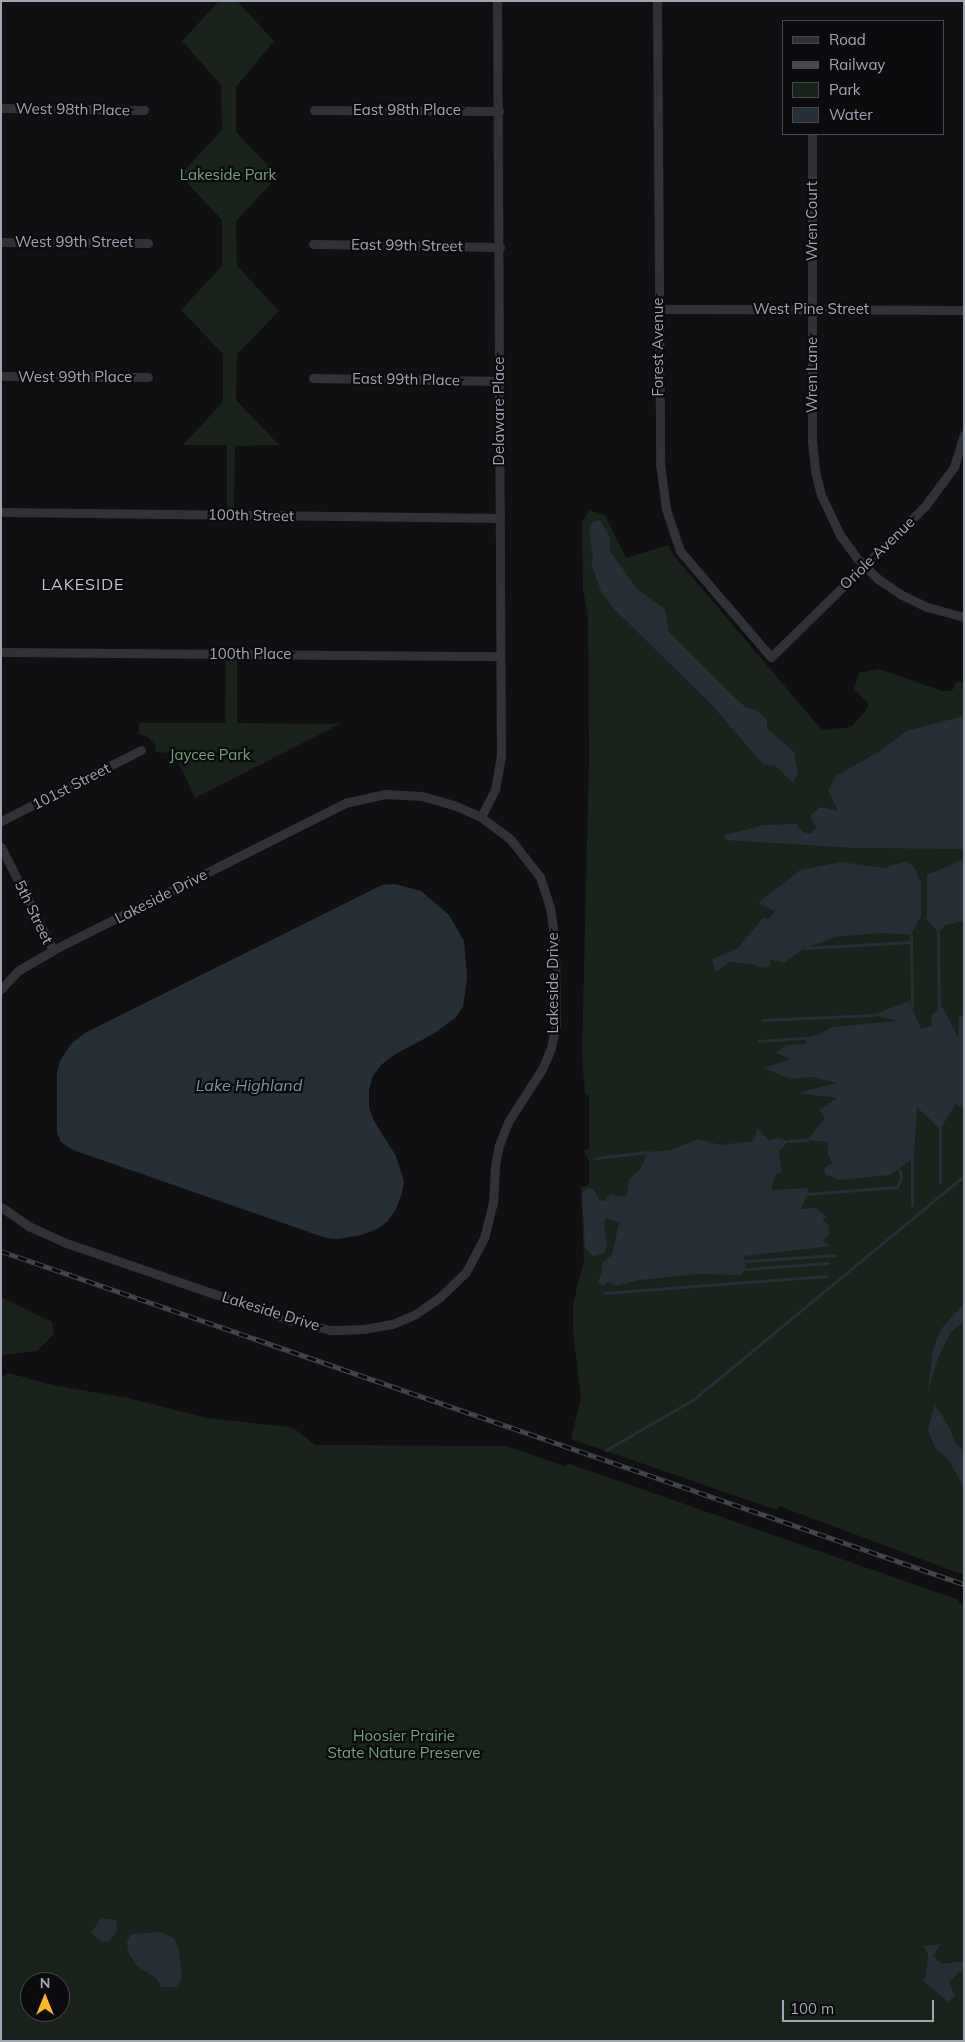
<!DOCTYPE html>
<style>
body{margin:0}
#map{position:relative;width:965px;height:2042px;overflow:hidden;background:#101012;font-family:Mulish,sans-serif}
div>[style]{position:absolute}
.green>*{inset:0;background:#1a221c}
.water>*{inset:0;background:#262f36}
.stream>*{height:3px;margin:-1.5px;padding:0 1.5px;transform-origin:1.5px;border-radius:1.5px;background:#262f36}
.minor>*{height:9px;margin:-4.5px;padding:0 4.5px;transform-origin:4.5px;border-radius:4.5px;background:#313237}
.rail>*{height:5px;margin-top:-2.5px;transform-origin:0;background:repeating-linear-gradient(90deg,#0b0b0d 0 9px,#46484e 0 18px);box-sizing:border-box;border-block:1px solid #46484e}
span{translate:-50% -50%;white-space:nowrap;text-align:center;line-height:1.15;-webkit-text-stroke:4.5px #0b0b0d;paint-order:stroke}
.street-label{font-size:15px;color:#a1a6b4}
.park-label{font-size:15px;color:#76a07a}
.neighbourhood-label{font-size:16px;color:#c2c5d0;letter-spacing:1px}
.water-label{font-size:16px;color:#7594b2;font-style:italic}
.frame{position:absolute;inset:0;border:2px solid #a1a6b4;pointer-events:none}
.legend{position:absolute;left:782px;top:20px;width:162px;height:115px;box-sizing:border-box;background:#0b0b0d;border:1px solid #474950;margin:0;padding:6px 9px;list-style:none;font-size:15px;color:#a1a6b4}
.legend li{display:flex;align-items:center;gap:10px;height:25px}
.legend b{width:25px;border:1px solid #474950}
.north{position:absolute;left:20px;top:1972px;width:50px;height:50px;box-sizing:border-box;background:#0b0b0d;border:1px solid #474950;border-radius:50%;rotate:0deg;font-size:14px;font-weight:700;line-height:20px;text-align:center;color:#a1a6b4}
.north::after{content:'';display:block;margin:auto;width:18px;height:22px;background:#fdb81e;clip-path:polygon(50% 0,100% 100%,50% 72%,0 100%)}
.scale{position:absolute;left:782px;top:2000px;width:152px;height:22px;box-sizing:border-box;border:2px solid #a1a6b4;border-top:0;padding-left:6px;font-size:15px;line-height:18px;white-space:nowrap;color:#a1a6b4;-webkit-text-stroke:4px #0b0b0d;paint-order:stroke}
</style>
<div id="map">
<div class="green">
<div style="clip-path:polygon(219px 1px,237px 1px,274px 41px,236px 87px,236px 132px,278px 176px,236px 221px,237px 266px,279px 311px,237px 354px,236px 400px,279px 445px,235px 446px,234px 509px,227px 509px,227px 445px,183px 445px,222px 403px,223px 399px,223px 354px,181px 310px,222px 266px,222px 220px,180px 175px,222px 130px,221px 85px,182px 41px)"></div>
<div style="clip-path:polygon(evenodd,589px 510px,605px 515px,626px 558px,668px 545px,674px 556px,822px 730px,851px 727px,865px 712px,869px 704px,854px 689px,859px 673px,879px 669px,942px 691px,952px 691px,956px 682px,964px 682px,964px 1575px,779px 1506px,777px 1510px,571px 1439px,581px 1398px,573px 1331px,573px 1304px,584px 1260px,581px 1187px,589px 1185px,589px 1161px,583px 1150px,589px 1149px,589px 1096px,585px 1094px,582px 1054px,589px 758px,588px 617px,583px 589px,582px 523px,589px 510px,610px 537px,610px 551px,591px 563px,593px 557px,610px 537px)"></div>
<div style="clip-path:polygon(226px 660px,237px 660px,237px 723px,340px 724px,195px 798px,174px 753px,156px 752px,155px 745px,148px 737px,139px 734px,139px 723px,225px 723px)"></div>
<div style="clip-path:polygon(1px 1297px,52px 1322px,54px 1334px,37px 1351px,1px 1355px)"></div>
<div style="clip-path:polygon(evenodd,9px 1373px,52px 1385px,128px 1398px,207px 1418px,289px 1427px,299px 1432px,315px 1445px,506px 1446px,567px 1467px,567px 1463px,959px 1600px,958px 1603px,964px 1605px,964px 2041px,1px 2041px,1px 1378px,9px 1373px,30px 1982px,60px 1982px,60px 2012px,30px 2012px,30px 1982px)"></div>
</div>
<div class="water">
<div style="clip-path:polygon(600px 520px,610px 538px,610px 551px,637px 589px,665px 609px,669px 632px,732px 695px,745px 707px,756px 710px,767px 720px,767px 728px,794px 752px,798px 773px,793px 783px,776px 766px,763px 764px,711px 704px,612px 607px,601px 591px,591px 563px,593px 557px,589px 530px,593px 522px)"></div>
<div style="clip-path:polygon(964px 716px,964px 849px,855px 848px,725px 840px,725px 835px,764px 825px,796px 824px,803px 832px,811px 834px,816px 827px,810px 816px,820px 807px,838px 811px,828px 790px,836px 776px,880px 751px,906px 731px)"></div>
<div style="clip-path:polygon(964px 859px,964px 923px,962px 921px,946px 925px,938px 932px,927px 920px,927px 875px)"></div>
<div style="clip-path:polygon(906px 861px,914px 867px,921px 882px,921px 916px,911px 935px,881px 933px,835px 937px,805px 948px,784px 963px,769px 959px,771px 965px,763px 968px,751px 964px,729px 962px,716px 972px,712px 959px,738px 948px,763px 918px,769px 919px,775px 911px,758px 903px,800px 870px,841px 862px,884px 868px)"></div>
<div style="clip-path:polygon(395px 884px,421px 891px,449px 915px,464px 941px,467px 978px,463px 1007px,454px 1019px,433px 1034px,394px 1055px,381px 1065px,373px 1076px,369px 1089px,369px 1107px,374px 1121px,396px 1156px,404px 1181px,402px 1193px,396px 1209px,388px 1221px,377px 1229px,361px 1235px,338px 1239px,326px 1238px,73px 1150px,61px 1142px,57px 1132px,57px 1072px,60px 1061px,71px 1044px,85px 1033px,382px 885px)"></div>
<div style="clip-path:polygon(909px 1001px,921px 1029px,932px 1026px,931px 1016px,942px 1006px,958px 1037px,959px 1016px,964px 1015px,964px 1109px,956px 1104px,940px 1129px,917px 1107px,914px 1158px,890px 1175px,839px 1180px,825px 1174px,825px 1168px,832px 1163px,828px 1154px,828px 1142px,807px 1140px,825px 1118px,819px 1110px,837px 1098px,798px 1093px,836px 1083px,813px 1077px,790px 1079px,763px 1068px,791px 1059px,775px 1053px,787px 1045px,806px 1044px,805px 1038px,820px 1034px,832px 1027px,897px 1021px,873px 1015px)"></div>
<div style="clip-path:polygon(757px 1128px,768px 1140px,778px 1138px,789px 1141px,779px 1151px,782px 1172px,776px 1174px,771px 1190px,809px 1188px,801px 1209px,816px 1208px,827px 1217px,822px 1221px,829px 1225px,829px 1235px,822px 1241px,832px 1246px,744px 1256px,746px 1266px,742px 1275px,698px 1274px,640px 1280px,616px 1286px,609px 1282px,602px 1286px,598px 1281px,602px 1274px,602px 1263px,612px 1255px,619px 1223px,607px 1218px,604px 1221px,607px 1245px,605px 1253px,593px 1256px,585px 1248px,582px 1193px,587px 1188px,594px 1189px,599px 1200px,605px 1201px,610px 1194px,622px 1197px,627px 1194px,629px 1179px,640px 1170px,648px 1152px,671px 1150px,698px 1139px,720px 1145px,754px 1141px)"></div>
<div style="clip-path:polygon(964px 1303px,964px 1321px,951px 1332px,938px 1358px,928px 1392px,933px 1348px,942px 1328px)"></div>
<div style="clip-path:polygon(935px 1405px,948px 1425px,956px 1444px,964px 1451px,964px 1488px,948px 1459px,935px 1448px,928px 1430px)"></div>
<div style="clip-path:polygon(101px 1918px,116px 1920px,117px 1930px,110px 1941px,102px 1942px,91px 1933px)"></div>
<div style="clip-path:polygon(161px 1932px,174px 1938px,179px 1949px,182px 1979px,176px 1987px,161px 1987px,156px 1978px,137px 1966px,128px 1952px,127px 1941px,131px 1934px)"></div>
<div style="clip-path:polygon(941px 1944px,933px 1956px,942px 1964px,964px 1961px,964px 1973px,960px 1971px,949px 1982px,955px 1996px,949px 2002px,923px 1981px,926px 1975px,928px 1954px,923px 1946px)"></div>
</div>
<div class="stream">
<div style="left:938px;top:932px;width:77px;rotate:89.3deg"></div>
<div style="left:911px;top:935px;width:71px;rotate:89.2deg"></div>
<div style="left:805px;top:948px;width:106px;rotate:-3.2deg"></div>
<div style="left:762px;top:1020px;width:111px;rotate:-2.6deg"></div>
<div style="left:758px;top:1041px;width:47px;rotate:-3.7deg"></div>
<div style="left:940px;top:1129px;width:53px;rotate:90deg"></div>
<div style="left:789px;top:1141px;width:18px;rotate:-3deg"></div>
<div style="left:596px;top:1158px;width:52px;rotate:-6.6deg"></div>
<div style="left:912px;top:1159px;width:46px;rotate:90deg"></div>
<div style="left:806px;top:1194px;width:91px;rotate:-4.4deg"></div>
<div style="left:897px;top:1187px;width:11px;rotate:-68deg"></div>
<div style="left:901px;top:1177px;width:8px;rotate:-104deg"></div>
<div style="left:745px;top:1261px;width:90px;rotate:-3.8deg"></div>
<div style="left:745px;top:1269px;width:83px;rotate:-4.1deg"></div>
<div style="left:604px;top:1293px;width:223px;rotate:-4.4deg"></div>
<div style="left:606px;top:1450px;width:102px;rotate:-30.1deg"></div>
<div style="left:694px;top:1399px;width:350px;rotate:-39.6deg"></div>
</div>
<div class="minor">
<div style="left:657px;top:1px;width:463px;rotate:89.6deg"></div>
<div style="left:660px;top:464px;width:45px;rotate:82.4deg"></div>
<div style="left:666px;top:509px;width:44px;rotate:71.6deg"></div>
<div style="left:680px;top:551px;width:140px;rotate:49.4deg"></div>
<div style="left:771px;top:657px;width:216px;rotate:-44.4deg"></div>
<div style="left:925px;top:506px;width:49px;rotate:-53.4deg"></div>
<div style="left:954px;top:467px;width:34px;rotate:-73deg"></div>
<div style="left:1px;top:108px;width:143px;rotate:0.8deg"></div>
<div style="left:314px;top:110px;width:185px;rotate:0.3deg"></div>
<div style="left:812px;top:134px;width:307px;rotate:90deg"></div>
<div style="left:812px;top:441px;width:30px;rotate:84deg"></div>
<div style="left:815px;top:471px;width:25px;rotate:76deg"></div>
<div style="left:821px;top:495px;width:44px;rotate:64.6deg"></div>
<div style="left:840px;top:535px;width:29px;rotate:54deg"></div>
<div style="left:857px;top:558px;width:30px;rotate:45deg"></div>
<div style="left:878px;top:579px;width:27px;rotate:34deg"></div>
<div style="left:900px;top:594px;width:30px;rotate:26deg"></div>
<div style="left:927px;top:607px;width:38px;rotate:15deg"></div>
<div style="left:1px;top:242px;width:147px;rotate:0.4deg"></div>
<div style="left:313px;top:244px;width:187px;rotate:0.9deg"></div>
<div style="left:658px;top:309px;width:306px;rotate:0.2deg"></div>
<div style="left:1px;top:376px;width:147px;rotate:0.4deg"></div>
<div style="left:313px;top:378px;width:186px;rotate:0.9deg"></div>
<div style="left:1px;top:512px;width:499px;rotate:0.7deg"></div>
<div style="left:1px;top:652px;width:499px;rotate:0.5deg"></div>
<div style="left:481px;top:817px;width:30px;rotate:-63deg"></div>
<div style="left:495px;top:790px;width:34px;rotate:-80deg"></div>
<div style="left:501px;top:757px;width:756px;rotate:-90.3deg"></div>
<div style="left:1px;top:821px;width:157px;rotate:-26.9deg"></div>
<div style="left:1px;top:847px;width:115px;rotate:63.2deg"></div>
<div style="left:1px;top:989px;width:26px;rotate:-47deg"></div>
<div style="left:19px;top:970px;width:39px;rotate:-30deg"></div>
<div style="left:53px;top:950px;width:327px;rotate:-26.7deg"></div>
<div style="left:345px;top:803px;width:41px;rotate:-12.7deg"></div>
<div style="left:385px;top:794px;width:37px;rotate:3deg"></div>
<div style="left:422px;top:796px;width:33px;rotate:16deg"></div>
<div style="left:454px;top:805px;width:30px;rotate:24deg"></div>
<div style="left:481px;top:817px;width:38px;rotate:37deg"></div>
<div style="left:511px;top:840px;width:47px;rotate:51.9deg"></div>
<div style="left:540px;top:877px;width:32px;rotate:72deg"></div>
<div style="left:550px;top:907px;width:34px;rotate:82deg"></div>
<div style="left:555px;top:941px;width:83px;rotate:89.3deg"></div>
<div style="left:556px;top:1024px;width:25px;rotate:102deg"></div>
<div style="left:551px;top:1048px;width:23px;rotate:113deg"></div>
<div style="left:542px;top:1069px;width:63px;rotate:122.7deg"></div>
<div style="left:508px;top:1122px;width:25px;rotate:111deg"></div>
<div style="left:499px;top:1145px;width:21px;rotate:101deg"></div>
<div style="left:495px;top:1166px;width:36px;rotate:93deg"></div>
<div style="left:493px;top:1202px;width:37px;rotate:104deg"></div>
<div style="left:484px;top:1238px;width:38px;rotate:118deg"></div>
<div style="left:466px;top:1272px;width:36px;rotate:136deg"></div>
<div style="left:440px;top:1297px;width:29px;rotate:145deg"></div>
<div style="left:416px;top:1314px;width:26px;rotate:157deg"></div>
<div style="left:392px;top:1324px;width:27px;rotate:170deg"></div>
<div style="left:365px;top:1329px;width:35px;rotate:178deg"></div>
<div style="left:330px;top:1330px;width:41px;rotate:-166deg"></div>
<div style="left:290px;top:1320px;width:239px;rotate:-161deg"></div>
<div style="left:64px;top:1242px;width:37px;rotate:-156deg"></div>
<div style="left:30px;top:1227px;width:35px;rotate:-145deg"></div>
</div>
<div class="rail">
<div style="left:1px;top:1251px;width:1019px;rotate:19.08deg"></div>
</div>
<div class="street-label">
<span style="left:73px;top:109px;rotate:1deg">West 98th Place</span>
<span style="left:407px;top:110px">East 98th Place</span>
<span style="left:812px;top:221px;rotate:-90deg">Wren Court</span>
<span style="left:74px;top:242px">West 99th Street</span>
<span style="left:407px;top:245px;rotate:1deg">East 99th Street</span>
<span style="left:811px;top:309px">West Pine Street</span>
<span style="left:658px;top:347px;rotate:-90deg">Forest Avenue</span>
<span style="left:812px;top:375px;rotate:-90deg">Wren Lane</span>
<span style="left:75px;top:377px">West 99th Place</span>
<span style="left:406px;top:379px;rotate:1deg">East 99th Place</span>
<span style="left:499px;top:411px;rotate:-90deg">Delaware Place</span>
<span style="left:251px;top:515px;rotate:1deg">100th Street</span>
<span style="left:877px;top:553px;rotate:-44deg">Oriole Avenue</span>
<span style="left:250px;top:654px">100th Place</span>
<span style="left:71px;top:786px;rotate:-27deg">101st Street</span>
<span style="left:161px;top:896px;rotate:-27deg">Lakeside Drive</span>
<span style="left:34px;top:912px;rotate:64deg">5th Street</span>
<span style="left:553px;top:983px;rotate:-90deg">Lakeside Drive</span>
<span style="left:271px;top:1311px;rotate:17deg">Lakeside Drive</span>
</div>
<div class="park-label">
<span style="left:228px;top:175px">Lakeside Park</span>
<span style="left:210px;top:755px">Jaycee Park</span>
<span style="left:404px;top:1744px">Hoosier Prairie<br>State Nature Preserve</span>
</div>
<div class="neighbourhood-label">
<span style="left:83px;top:584px">LAKESIDE</span>
</div>
<div class="water-label">
<span style="left:249px;top:1085px">Lake Highland</span>
</div>
<div class="frame"></div>
<ul class="legend">
<li><b style="height:6px;background:#313237"></b>Road</li>
<li><b style="height:6px;background:#46484e"></b>Railway</li>
<li><b style="height:14px;background:#1a221c"></b>Park</li>
<li><b style="height:14px;background:#262f36"></b>Water</li>
</ul>
<div class="north">N</div>
<div class="scale">100 m</div>
</div>
